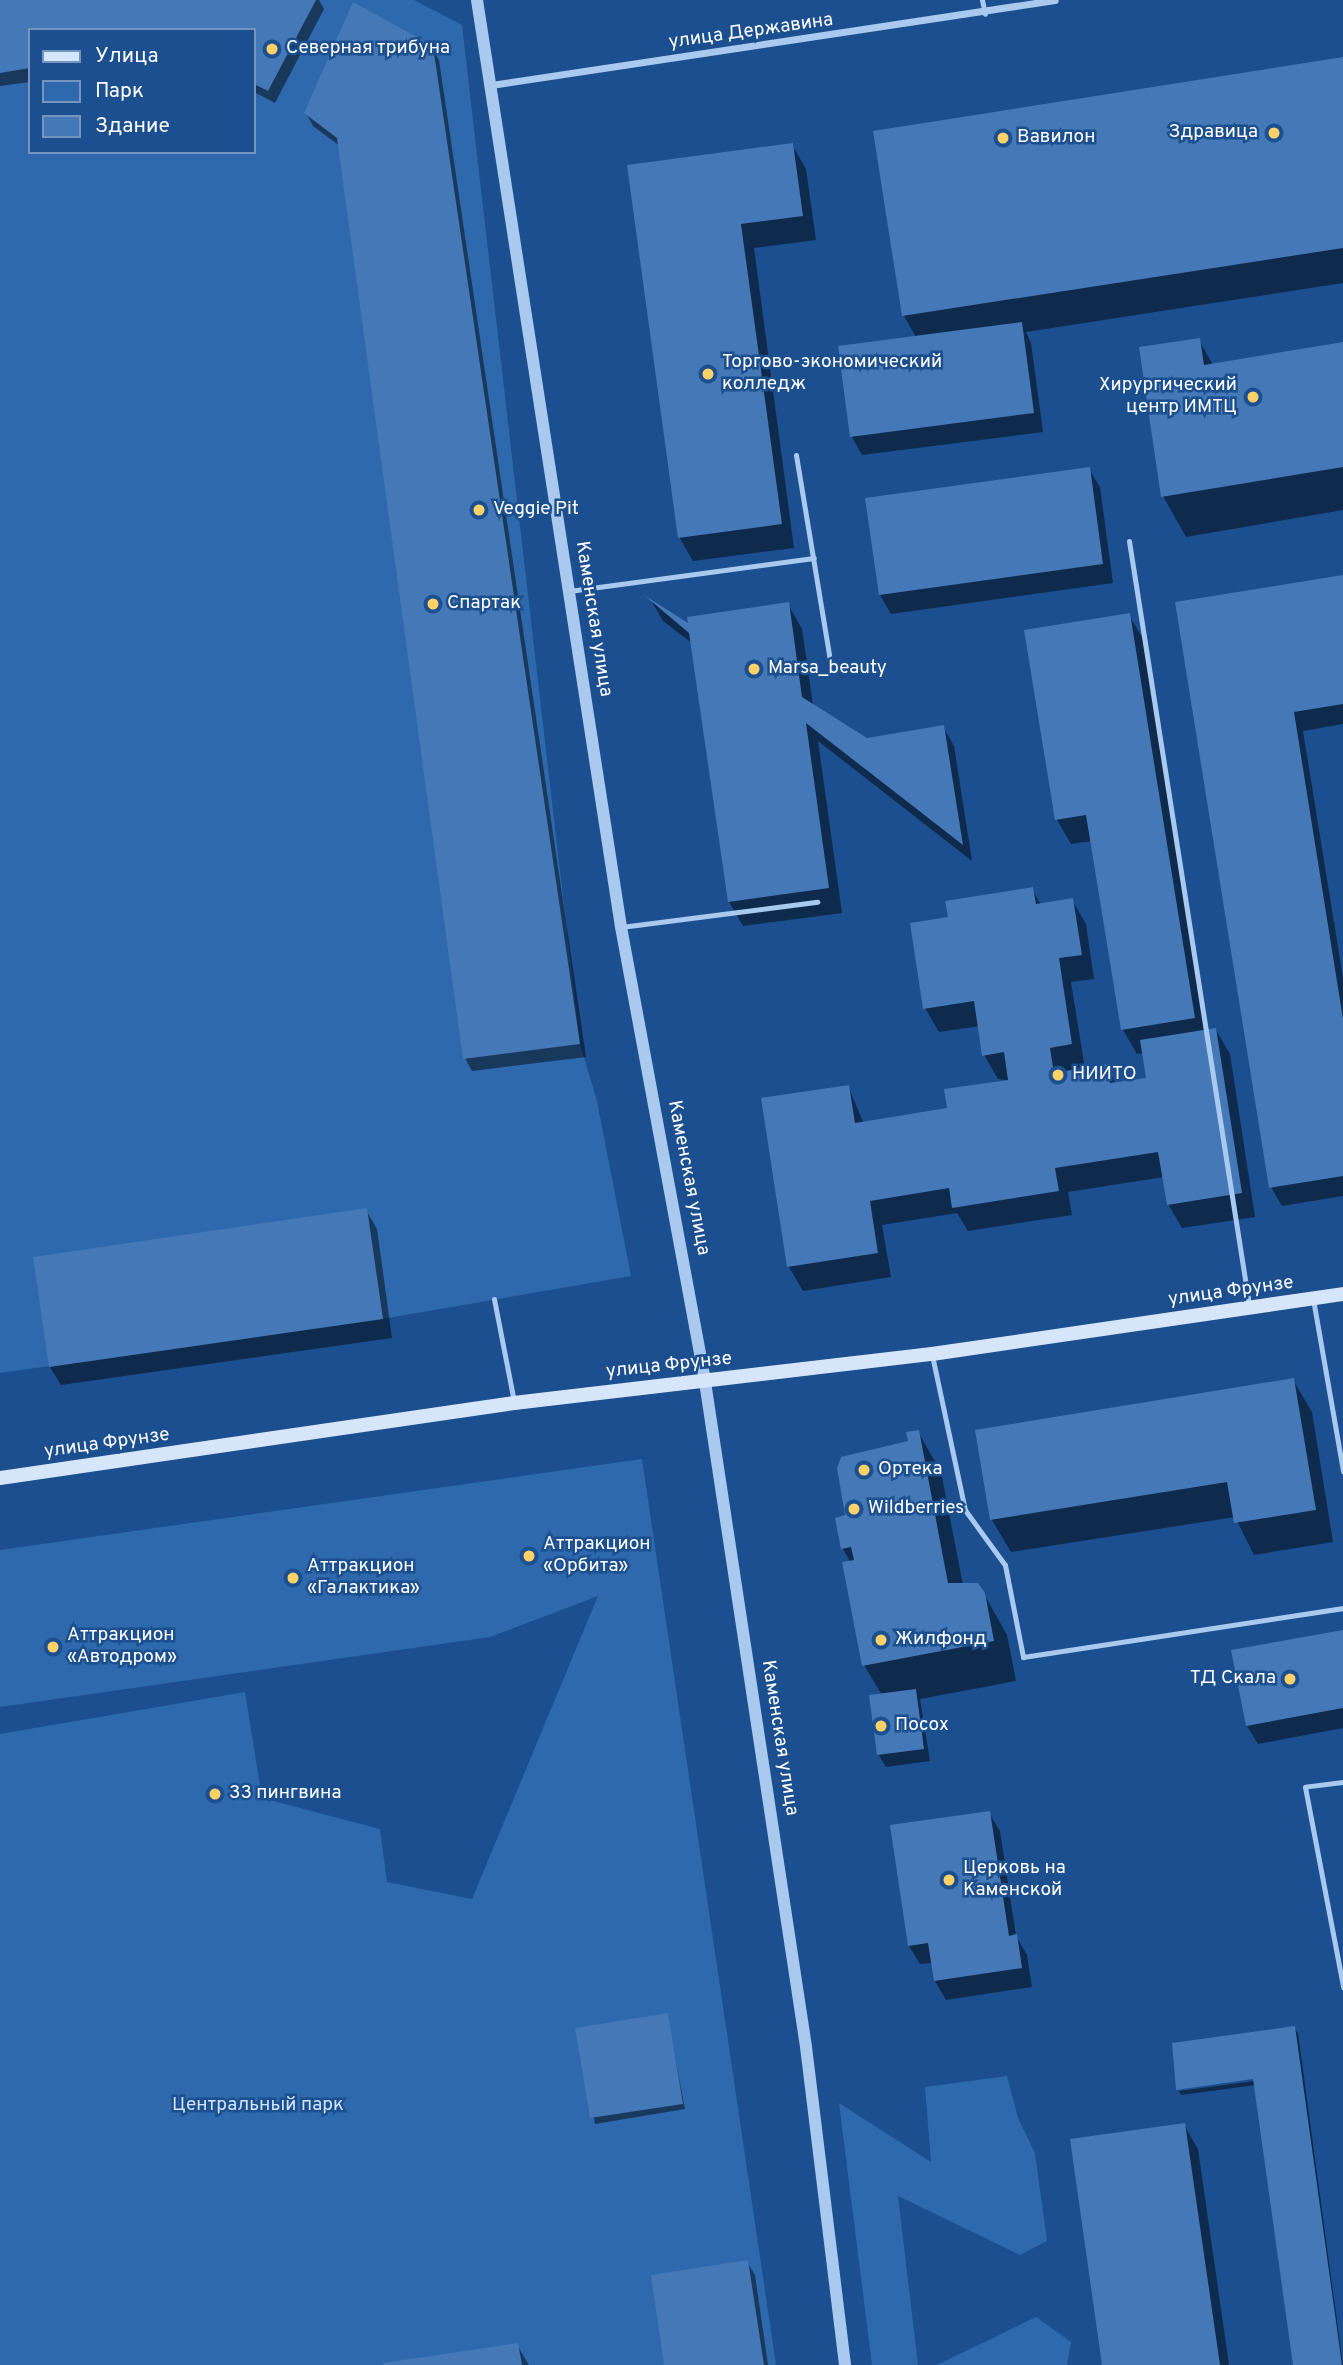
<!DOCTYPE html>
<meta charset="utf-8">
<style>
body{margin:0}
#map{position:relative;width:1343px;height:2365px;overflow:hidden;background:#1b4f8f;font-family:Overpass,sans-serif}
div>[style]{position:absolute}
.green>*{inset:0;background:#2e69ad}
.shadow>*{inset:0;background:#0007}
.building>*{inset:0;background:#4478b7}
.service>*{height:5px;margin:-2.5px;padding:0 2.5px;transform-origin:2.5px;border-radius:2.5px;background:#a9c9ee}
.minor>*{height:7px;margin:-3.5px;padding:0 3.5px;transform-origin:3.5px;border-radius:3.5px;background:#a9c9ee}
.tertiary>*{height:12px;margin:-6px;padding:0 6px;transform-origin:6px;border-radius:6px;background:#a9c9ee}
.secondary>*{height:14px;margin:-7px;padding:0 7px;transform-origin:7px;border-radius:7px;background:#d6e6fa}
.dots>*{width:19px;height:19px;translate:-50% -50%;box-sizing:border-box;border:4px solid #1b4f8f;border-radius:50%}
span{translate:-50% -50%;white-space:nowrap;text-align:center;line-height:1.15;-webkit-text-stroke:5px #1b4f8f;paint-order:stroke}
.street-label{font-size:19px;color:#fff}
.poi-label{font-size:19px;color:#fff}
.left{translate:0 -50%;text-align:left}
.right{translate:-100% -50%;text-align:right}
.park-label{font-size:19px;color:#cfe3fa}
.legend{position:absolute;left:28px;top:28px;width:228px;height:126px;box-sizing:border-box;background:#1b4f8f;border:2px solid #7695bc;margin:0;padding:9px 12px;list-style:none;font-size:21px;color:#fff}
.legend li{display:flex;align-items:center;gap:14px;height:35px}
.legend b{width:35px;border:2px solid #7695bc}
</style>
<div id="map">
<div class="green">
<div style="clip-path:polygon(evenodd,0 0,414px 0,462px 25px,580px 1044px,597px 1101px,631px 1276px,382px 1319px,0 1373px,0 0,30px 30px,254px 30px,254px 152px,30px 152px,30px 30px)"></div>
<div style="clip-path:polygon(642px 1459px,776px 2365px,0 2365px,0 1734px,245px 1692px,262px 1798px,380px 1829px,387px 1882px,472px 1899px,598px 1596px,490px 1637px,0 1707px,0 1550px)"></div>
<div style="clip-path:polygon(1007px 2076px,1018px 2118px,1035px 2153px,1047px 2241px,1020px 2255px,898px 2196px,918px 2365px,872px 2365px,839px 2103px,931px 2162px,925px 2087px)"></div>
<div style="clip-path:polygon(1036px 2317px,1071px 2342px,1067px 2365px,937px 2365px)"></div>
</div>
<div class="shadow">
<div style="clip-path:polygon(0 0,319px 0,324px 9px,275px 103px,254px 92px,254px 30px,30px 30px,30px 82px,0 86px)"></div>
<div style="clip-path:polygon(431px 47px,439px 60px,586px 1057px,472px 1071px,465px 1058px,340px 146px,313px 126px,306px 113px)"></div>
<div style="clip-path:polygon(1343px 59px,1343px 283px,1026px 332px,1031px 343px,1043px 432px,862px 455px,852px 437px,916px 337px,904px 316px)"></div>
<div style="clip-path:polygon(792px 145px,806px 169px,816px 240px,754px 248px,794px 548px,693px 561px,679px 537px,629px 167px)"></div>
<div style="clip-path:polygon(1199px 340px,1213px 365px,1343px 343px,1343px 510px,1186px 537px,1163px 496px)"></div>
<div style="clip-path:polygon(1089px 469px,1100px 487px,1113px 583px,891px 614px,880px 595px)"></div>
<div style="clip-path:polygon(1343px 577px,1343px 724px,1303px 731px,1343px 978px,1343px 1196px,1282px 1206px,1271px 1187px,1177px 603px)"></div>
<div style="clip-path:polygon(652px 602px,690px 627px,788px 604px,802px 629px,813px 705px,867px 740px,943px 727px,954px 746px,972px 861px,818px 741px,842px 913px,743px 926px,729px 902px,693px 644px,663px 621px)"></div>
<div style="clip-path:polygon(1129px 615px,1143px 639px,1206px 1031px,1216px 1030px,1230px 1054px,1255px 1217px,1182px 1228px,1168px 1204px,1164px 1177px,1068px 1192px,1072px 1215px,968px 1231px,957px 1213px,882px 1225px,891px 1277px,803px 1291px,789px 1267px,763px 1099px,848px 1086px,864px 1124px,949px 1110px,1010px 1081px,998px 1079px,984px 1055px,980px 1026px,939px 1032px,925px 1008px,950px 919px,1032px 889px,1041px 905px,1072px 900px,1086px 924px,1094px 979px,1071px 982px,1085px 1069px,1106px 1066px,1116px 1084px,1148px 1080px,1144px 1053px,1137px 1054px,1123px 1030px,1092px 841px,1071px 844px,1057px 820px,1026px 631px)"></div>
<div style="clip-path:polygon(366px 1210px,377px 1229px,392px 1338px,61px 1385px,50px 1367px)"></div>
<div style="clip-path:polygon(1293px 1380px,1312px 1412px,1333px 1542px,1254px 1555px,1235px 1517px,1011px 1552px,992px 1520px,977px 1431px)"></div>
<div style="clip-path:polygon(918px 1432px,941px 1472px,963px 1585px,984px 1594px,1007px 1635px,1016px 1681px,920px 1699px,930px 1761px,886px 1767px,878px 1754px,882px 1695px,864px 1665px,851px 1563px,843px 1549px,847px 1517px)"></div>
<div style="clip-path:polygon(1343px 1631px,1343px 1728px,1258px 1744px,1247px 1726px)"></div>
<div style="clip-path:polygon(989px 1813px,1000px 1831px,1016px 1936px,1027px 1955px,1032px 1987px,946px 2000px,935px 1981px,932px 1963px,920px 1964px,909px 1946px)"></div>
<div style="clip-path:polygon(667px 2015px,685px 2109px,595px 2124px,577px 2029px)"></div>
<div style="clip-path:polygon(1294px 2028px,1298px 2033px,1343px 2365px,1294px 2365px,1256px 2085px,1181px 2095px,1179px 2091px,1262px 2080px)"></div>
<div style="clip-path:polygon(1184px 2125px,1198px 2149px,1229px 2365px,1104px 2365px)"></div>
<div style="clip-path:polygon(747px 2262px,755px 2275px,768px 2365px,666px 2365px)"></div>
<div style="clip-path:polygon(517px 2345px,529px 2365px,385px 2365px)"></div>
</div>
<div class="building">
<div style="clip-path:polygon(0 0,316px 0,268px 91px,254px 84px,254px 30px,30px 30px,30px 68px,0 73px)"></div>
<div style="clip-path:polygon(353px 2px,433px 46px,580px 1044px,463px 1059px,337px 138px,304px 113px)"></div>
<div style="clip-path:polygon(1343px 57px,1343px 248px,902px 316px,873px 131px)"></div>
<div style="clip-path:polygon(793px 143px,803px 216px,741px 224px,782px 524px,678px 538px,627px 165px)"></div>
<div style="clip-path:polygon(1022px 322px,1034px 413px,850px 437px,838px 346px)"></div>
<div style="clip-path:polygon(1200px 338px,1204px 365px,1343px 342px,1343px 467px,1161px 497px,1139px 347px)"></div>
<div style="clip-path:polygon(1090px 467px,1103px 564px,879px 595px,865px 498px)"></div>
<div style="clip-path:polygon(1343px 575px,1343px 704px,1294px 712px,1343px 1019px,1343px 1176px,1269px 1188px,1175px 602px)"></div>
<div style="clip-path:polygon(644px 595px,688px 623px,687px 617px,789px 602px,802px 697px,867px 738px,944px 725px,963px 845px,806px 723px,829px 888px,728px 902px,689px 633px)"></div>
<div style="clip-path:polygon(1130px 613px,1195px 1018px,1121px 1030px,1086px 815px,1055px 820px,1024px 630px)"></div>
<div style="clip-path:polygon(1033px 887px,1036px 904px,1073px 898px,1082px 955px,1059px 958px,1072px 1044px,1050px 1048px,1054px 1073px,1107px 1064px,1110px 1083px,1146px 1078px,1140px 1040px,1216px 1028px,1242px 1193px,1167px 1205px,1158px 1152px,1055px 1168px,1059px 1191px,952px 1208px,949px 1188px,870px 1201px,878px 1253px,787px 1267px,761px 1098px,849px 1085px,855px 1123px,947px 1108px,944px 1089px,1008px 1080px,1004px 1052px,982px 1056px,974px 1001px,923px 1009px,910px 923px,948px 917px,945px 901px)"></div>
<div style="clip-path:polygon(367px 1208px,383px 1319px,49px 1367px,33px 1257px)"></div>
<div style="clip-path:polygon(1294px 1378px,1316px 1510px,1234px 1523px,1227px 1482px,990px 1520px,975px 1430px)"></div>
<div style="clip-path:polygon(919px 1430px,948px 1583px,978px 1583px,985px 1593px,994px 1641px,862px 1666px,842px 1562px,854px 1560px,851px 1547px,841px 1549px,835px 1518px,845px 1515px,837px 1468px,841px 1457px,908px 1441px,906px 1432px)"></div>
<div style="clip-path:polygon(1343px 1630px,1343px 1708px,1246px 1726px,1231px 1650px)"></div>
<div style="clip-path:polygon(916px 1689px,924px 1749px,877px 1755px,869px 1695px)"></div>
<div style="clip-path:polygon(990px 1811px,1009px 1936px,1017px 1934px,1022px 1968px,934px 1981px,928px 1943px,908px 1946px,890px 1825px)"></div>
<div style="clip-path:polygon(668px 2013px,683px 2104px,590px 2118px,575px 2028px)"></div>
<div style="clip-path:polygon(1295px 2026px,1342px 2365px,1293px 2365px,1253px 2079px,1176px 2090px,1172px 2043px)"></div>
<div style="clip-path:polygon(1185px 2123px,1220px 2365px,1102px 2365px,1070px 2139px)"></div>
<div style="clip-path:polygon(748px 2260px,764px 2365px,664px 2365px,651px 2275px)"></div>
<div style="clip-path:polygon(518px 2343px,522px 2365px,384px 2365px,383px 2363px)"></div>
</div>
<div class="service">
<div style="left:982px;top:0;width:14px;rotate:78deg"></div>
<div style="left:796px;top:455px;width:209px;rotate:80.6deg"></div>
<div style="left:1129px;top:541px;width:773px;rotate:81.07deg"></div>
<div style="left:569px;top:591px;width:247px;rotate:-7.7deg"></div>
<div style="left:621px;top:927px;width:198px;rotate:-7.3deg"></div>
<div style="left:494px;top:1299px;width:105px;rotate:79deg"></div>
<div style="left:1313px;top:1299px;width:175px;rotate:80.1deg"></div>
<div style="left:932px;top:1355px;width:158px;rotate:78deg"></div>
<div style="left:965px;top:1510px;width:68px;rotate:54deg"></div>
<div style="left:1005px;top:1565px;width:94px;rotate:78.9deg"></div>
<div style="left:1023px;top:1657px;width:324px;rotate:-8.7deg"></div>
<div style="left:1343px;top:1782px;width:38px;rotate:173deg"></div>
<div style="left:1305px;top:1787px;width:204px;rotate:79.2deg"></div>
</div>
<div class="minor">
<div style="left:491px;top:85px;width:570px;rotate:-8.57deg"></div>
</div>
<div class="tertiary">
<div style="left:477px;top:0;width:938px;rotate:81.17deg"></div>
<div style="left:621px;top:927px;width:463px;rotate:79.5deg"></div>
<div style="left:705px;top:1382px;width:673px;rotate:81.36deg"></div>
<div style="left:806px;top:2047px;width:320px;rotate:83deg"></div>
</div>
<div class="secondary">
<div style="left:0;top:1478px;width:519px;rotate:-8.3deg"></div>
<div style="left:514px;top:1403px;width:421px;rotate:-6.7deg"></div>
<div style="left:932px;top:1354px;width:415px;rotate:-8.3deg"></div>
</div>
<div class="dots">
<div style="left:272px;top:49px;background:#ffd166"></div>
<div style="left:1274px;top:133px;background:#ffd166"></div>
<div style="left:1003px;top:138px;background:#ffd166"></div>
<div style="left:708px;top:374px;background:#ffd166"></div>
<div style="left:1253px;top:397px;background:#ffd166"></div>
<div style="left:479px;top:510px;background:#ffd166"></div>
<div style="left:433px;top:604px;background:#ffd166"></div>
<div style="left:754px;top:669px;background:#ffd166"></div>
<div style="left:1058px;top:1075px;background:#ffd166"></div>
<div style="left:864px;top:1470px;background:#ffd166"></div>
<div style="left:854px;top:1509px;background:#ffd166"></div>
<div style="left:529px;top:1556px;background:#ffd166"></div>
<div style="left:293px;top:1578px;background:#ffd166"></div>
<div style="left:881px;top:1640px;background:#ffd166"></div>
<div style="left:53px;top:1647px;background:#ffd166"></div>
<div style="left:1290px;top:1679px;background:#ffd166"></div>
<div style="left:881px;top:1726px;background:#ffd166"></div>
<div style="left:215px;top:1794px;background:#ffd166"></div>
<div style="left:949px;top:1880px;background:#ffd166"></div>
</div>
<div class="street-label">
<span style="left:751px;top:32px;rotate:-8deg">улица Державина</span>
<span style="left:593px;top:619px;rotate:81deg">Каменская улица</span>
<span style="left:688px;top:1178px;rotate:79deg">Каменская улица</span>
<span style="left:1231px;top:1292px;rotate:-8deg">улица Фрунзе</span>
<span style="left:669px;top:1366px;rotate:-6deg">улица Фрунзе</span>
<span style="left:107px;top:1444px;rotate:-8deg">улица Фрунзе</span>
<span style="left:779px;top:1738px;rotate:81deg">Каменская улица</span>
</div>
<div class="poi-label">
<span class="left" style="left:286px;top:49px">Северная трибуна</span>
<span class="right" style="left:1258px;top:133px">Здравица</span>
<span class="left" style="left:1017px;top:138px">Вавилон</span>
<span class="left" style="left:722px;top:374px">Торгово-экономический<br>колледж</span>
<span class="right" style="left:1237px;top:397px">Хирургический<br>центр ИМТЦ</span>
<span class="left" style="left:493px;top:510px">Veggie Pit</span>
<span class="left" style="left:447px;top:604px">Спартак</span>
<span class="left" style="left:768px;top:669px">Marsa_beauty</span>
<span class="left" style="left:1072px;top:1075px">НИИТО</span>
<span class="left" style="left:878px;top:1470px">Ортека</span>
<span class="left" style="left:868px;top:1509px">Wildberries</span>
<span class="left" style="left:543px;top:1556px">Аттракцион<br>«Орбита»</span>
<span class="left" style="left:307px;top:1578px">Аттракцион<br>«Галактика»</span>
<span class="left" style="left:67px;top:1647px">Аттракцион<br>«Автодром»</span>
<span class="left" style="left:895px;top:1640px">Жилфонд</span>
<span class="right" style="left:1276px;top:1679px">ТД Скала</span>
<span class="left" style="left:895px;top:1726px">Посох</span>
<span class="left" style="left:229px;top:1794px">33 пингвина</span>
<span class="left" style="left:963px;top:1880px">Церковь на<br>Каменской</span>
</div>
<div class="park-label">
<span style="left:258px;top:2106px">Центральный парк</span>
</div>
<ul class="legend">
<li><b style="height:9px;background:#d6e6fa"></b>Улица</li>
<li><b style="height:19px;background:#2e69ad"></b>Парк</li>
<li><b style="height:19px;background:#4478b7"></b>Здание</li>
</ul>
</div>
